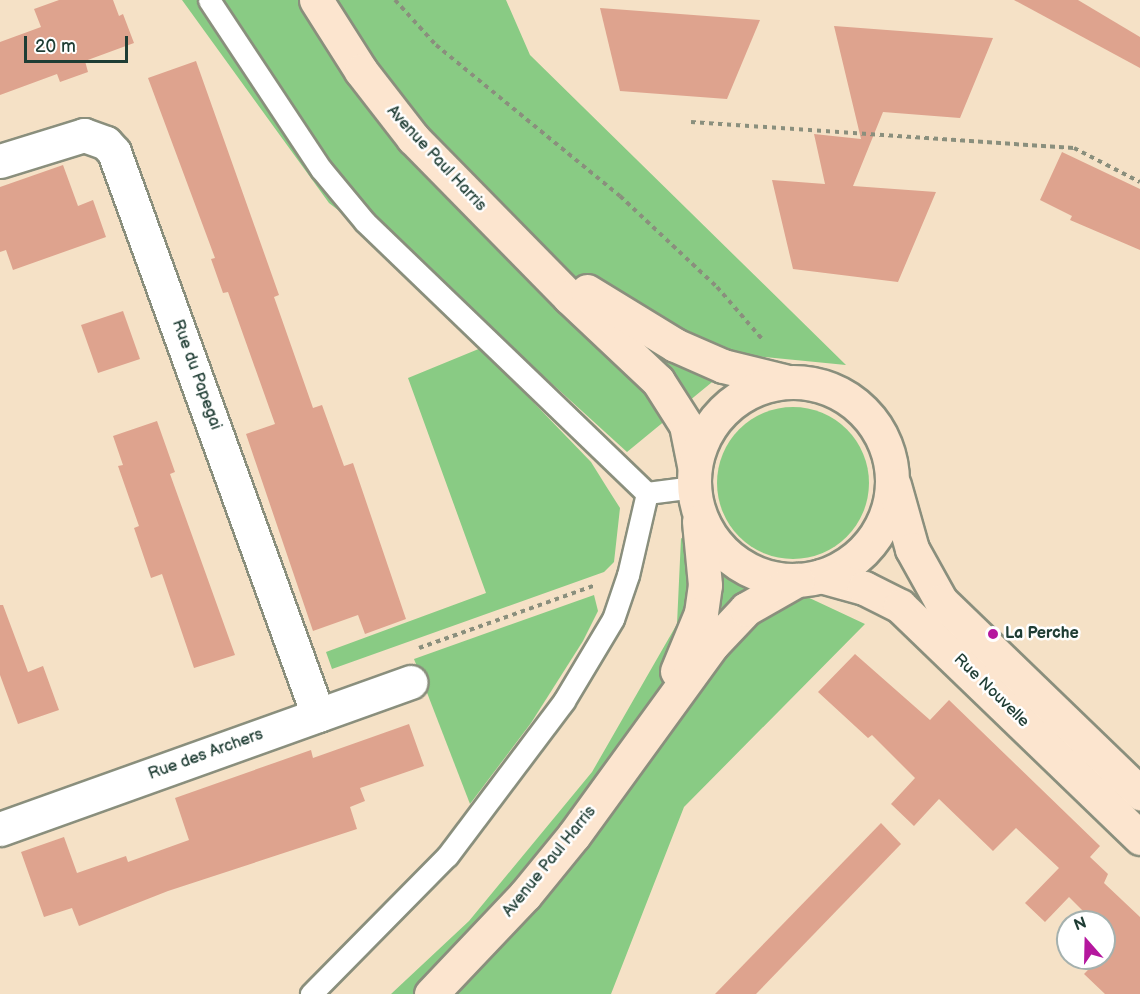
<!DOCTYPE html>
<style>
body{margin:0}
#map{position:relative;width:1140px;height:994px;overflow:hidden;background:#f5e1c6;font-family:"Balsamiq Sans",sans-serif}
div>[style]{position:absolute}
.green>*{inset:0;background:#89cb84}
.round{border-radius:50%}
.building>*{inset:0;background:#dea38e}
.path>*{height:4px;margin-top:-2px;transform-origin:0;background:repeating-linear-gradient(90deg,#8a8f7d 0 4.5px,transparent 0 9px)}
.roads{filter:drop-shadow(2px 0 #8a8f7d) drop-shadow(-2px 0 #8a8f7d) drop-shadow(0 2px #8a8f7d) drop-shadow(0 -2px #8a8f7d)}
.service>*{height:21px;margin:-10.5px;padding:0 10.5px;transform-origin:10.5px;border-radius:10.5px;background:#fff}
.minor>*{height:33px;margin:-16.5px;padding:0 16.5px;transform-origin:16.5px;border-radius:16.5px;background:#fff}
.secondary>*{height:33px;margin:-16.5px;padding:0 16.5px;transform-origin:16.5px;border-radius:16.5px;background:#fce5cf}
.secondary>.ring{margin:-16.5px;padding:0;box-sizing:content-box;background:none;border:33px solid #fce5cf;border-radius:50%}
.dots>*{width:16px;height:16px;translate:-50% -50%;box-sizing:border-box;border:3px solid #fff;border-radius:50%}
span{translate:-50% -50%;white-space:nowrap;text-align:center;line-height:1.15;-webkit-text-stroke:5px #fff;paint-order:stroke}
.street-label{font-size:16px;color:#1f3d34}
.poi-label{font-size:16px;color:#1f3d34;font-weight:700}
.left{translate:0 -50%;text-align:left}
.north{position:absolute;left:1056px;top:910px;width:60px;height:60px;box-sizing:border-box;background:#fff;border:2px solid #a5b1ae;border-radius:50%;rotate:340deg;font-size:16px;font-weight:700;line-height:24px;text-align:center;color:#1f3d34}
.north::after{content:'';display:block;margin:auto;width:21px;height:27px;background:#b5179e;clip-path:polygon(50% 0,100% 100%,50% 72%,0 100%)}
.scale{position:absolute;left:24px;top:36px;width:104px;height:27px;box-sizing:border-box;border:3px solid #1f3d34;border-top:0;padding-left:8px;font-size:18px;line-height:21px;white-space:nowrap;color:#1f3d34;-webkit-text-stroke:4px #fff;paint-order:stroke}
</style>
<div id="map">
<div class="green">
<div style="clip-path:polygon(182px 0,506px 0,530px 55px,846px 365px,745px 355px,627px 452px,495px 332px,329px 203px)"></div>
<div style="clip-path:polygon(481px 348px,591px 462px,606px 486px,620px 508px,614px 562px,604px 572px,332px 669px,326px 652px,486px 593px,408px 378px)"></div>
<div class="round" style="left:717px;top:407px;width:152px;height:152px"></div>
<div style="clip-path:polygon(681px 538px,865px 624px,684px 807px,611px 994px,391px 994px,469px 921px,592px 772px,677px 624px)"></div>
<div style="clip-path:polygon(594px 595px,598px 611px,583px 641px,531px 723px,470px 804px,414px 659px)"></div>
</div>
<div class="building">
<div style="clip-path:polygon(59px 0,113px 0,119px 16px,123px 14px,134px 43px,85px 61px,88px 72px,60px 82px,57px 74px,0 95px,0 42px,41px 27px,34px 9px)"></div>
<div style="clip-path:polygon(1014px 0,1078px 0,1140px 37px,1140px 68px)"></div>
<div style="clip-path:polygon(600px 8px,760px 20px,727px 99px,620px 91px)"></div>
<div style="clip-path:polygon(834px 26px,993px 38px,960px 118px,883px 112px,853px 186px,936px 192px,898px 282px,793px 269px,772px 180px,825px 184px,814px 134px,861px 139px)"></div>
<div style="clip-path:polygon(196px 61px,279px 295px,274px 297px,313px 408px,322px 405px,344px 466px,353px 463px,406px 619px,365px 634px,358px 615px,313px 631px,246px 434px,275px 424px,228px 292px,223px 293px,211px 259px,215px 258px,148px 78px)"></div>
<div style="clip-path:polygon(1062px 152px,1140px 189px,1140px 250px,1070px 220px,1072px 216px,1040px 200px)"></div>
<div style="clip-path:polygon(63px 165px,78px 206px,93px 200px,106px 237px,13px 270px,6px 250px,0 252px,0 187px)"></div>
<div style="clip-path:polygon(123px 311px,140px 359px,98px 373px,81px 325px)"></div>
<div style="clip-path:polygon(157px 421px,175px 472px,170px 474px,235px 655px,194px 668px,162px 574px,151px 578px,134px 528px,139px 526px,118px 466px,123px 465px,113px 436px)"></div>
<div style="clip-path:polygon(0 605px,3px 605px,28px 672px,43px 666px,59px 710px,18px 724px,0 675px)"></div>
<div style="clip-path:polygon(855px 654px,930px 720px,949px 700px,1100px 846px,1090px 857px,1108px 874px,1104px 883px,1140px 917px,1140px 994px,1105px 994px,1084px 974px,1115px 942px,1104px 931px,1104px 922px,1094px 922px,1069px 897px,1045px 922px,1025px 903px,1059px 868px,1016px 828px,993px 851px,939px 799px,914px 826px,891px 804px,915px 778px,872px 735px,868px 738px,818px 692px)"></div>
<div style="clip-path:polygon(409px 724px,424px 766px,360px 788px,365px 801px,350px 807px,357px 829px,168px 891px,79px 926px,72px 908px,44px 917px,21px 852px,64px 837px,77px 873px,126px 856px,128px 862px,189px 840px,175px 798px,311px 750px,313px 758px)"></div>
<div style="clip-path:polygon(881px 823px,901px 844px,756px 994px,715px 994px)"></div>
</div>
<div class="path">
<div style="left:395px;top:0;width:61px;rotate:47.7deg"></div>
<div style="left:436px;top:45px;width:238px;rotate:39.4deg"></div>
<div style="left:620px;top:196px;width:133px;rotate:43.2deg"></div>
<div style="left:717px;top:287px;width:69px;rotate:49.1deg"></div>
<div style="left:691px;top:122px;width:384px;rotate:3.9deg"></div>
<div style="left:1074px;top:148px;width:74px;rotate:27.3deg"></div>
<div style="left:419px;top:648px;width:185px;rotate:-19.6deg"></div>
</div>
<div class="roads">
<div class="service">
<div style="left:209px;top:0;width:203px;rotate:56.5deg"></div>
<div style="left:321px;top:169px;width:69px;rotate:50.3deg"></div>
<div style="left:365px;top:222px;width:391px;rotate:43.9deg"></div>
<div style="left:647px;top:493px;width:84px;rotate:103deg"></div>
<div style="left:628px;top:575px;width:46px;rotate:108.8deg"></div>
<div style="left:613px;top:619px;width:96px;rotate:120.9deg"></div>
<div style="left:564px;top:701px;width:194px;rotate:127deg"></div>
<div style="left:447px;top:856px;width:194px;rotate:134.6deg"></div>
<div style="left:647px;top:493px;width:47px;rotate:-7.3deg"></div>
</div>
<div class="minor">
<div style="left:0;top:161px;width:88px;rotate:-17.2deg"></div>
<div style="left:84px;top:135px;width:23px;rotate:20deg"></div>
<div style="left:106px;top:143px;width:12px;rotate:48deg"></div>
<div style="left:114px;top:152px;width:599px;rotate:70.08deg"></div>
<div style="left:0;top:829px;width:436px;rotate:-19.7deg"></div>
</div>
<div class="secondary">
<div style="left:316px;top:0;width:84px;rotate:57.6deg"></div>
<div style="left:361px;top:71px;width:85px;rotate:52.2deg"></div>
<div style="left:413px;top:138px;width:223px;rotate:45.5deg"></div>
<div style="left:569px;top:297px;width:122px;rotate:43.3deg"></div>
<div style="left:658px;top:381px;width:52px;rotate:57.5deg"></div>
<div style="left:686px;top:425px;width:41px;rotate:78.7deg"></div>
<div style="left:587px;top:291px;width:103px;rotate:31.5deg"></div>
<div style="left:675px;top:345px;width:52px;rotate:23.6deg"></div>
<div style="left:723px;top:366px;width:63px;rotate:13.8deg"></div>
<div class="ring" style="left:694px;top:382px;width:165px;height:165px"></div>
<div style="left:894px;top:485px;width:66px;rotate:74.3deg"></div>
<div style="left:912px;top:549px;width:60px;rotate:60.9deg"></div>
<div style="left:941px;top:601px;width:277px;rotate:44deg"></div>
<div style="left:821px;top:576px;width:45px;rotate:15.6deg"></div>
<div style="left:864px;top:588px;width:40px;rotate:26.6deg"></div>
<div style="left:900px;top:606px;width:334px;rotate:44deg"></div>
<div style="left:677px;top:671px;width:63px;rotate:-67.5deg"></div>
<div style="left:701px;top:613px;width:28px;rotate:-82deg"></div>
<div style="left:705px;top:585px;width:64px;rotate:-95.4deg"></div>
<div style="left:431px;top:994px;width:137px;rotate:-46.5deg"></div>
<div style="left:525px;top:895px;width:77px;rotate:-50.8deg"></div>
<div style="left:574px;top:835px;width:236px;rotate:-54deg"></div>
<div style="left:713px;top:644px;width:48px;rotate:-46.7deg"></div>
<div style="left:746px;top:609px;width:59px;rotate:-29.6deg"></div>
</div>
</div>
<div class="dots">
<div style="left:993px;top:634px;background:#b5179e"></div>
</div>
<div class="street-label">
<span style="left:436px;top:159px;rotate:47deg">Avenue Paul Harris</span>
<span style="left:196px;top:375px;rotate:70deg">Rue du Papegai</span>
<span style="left:991px;top:691px;rotate:44deg">Rue Nouvelle</span>
<span style="left:206px;top:755px;rotate:-20deg">Rue des Archers</span>
<span style="left:550px;top:862px;rotate:-51deg">Avenue Paul Harris</span>
</div>
<div class="poi-label">
<span class="left" style="left:1005px;top:634px">La Perche</span>
</div>
<div class="north">N</div>
<div class="scale">20 m</div>
</div>
